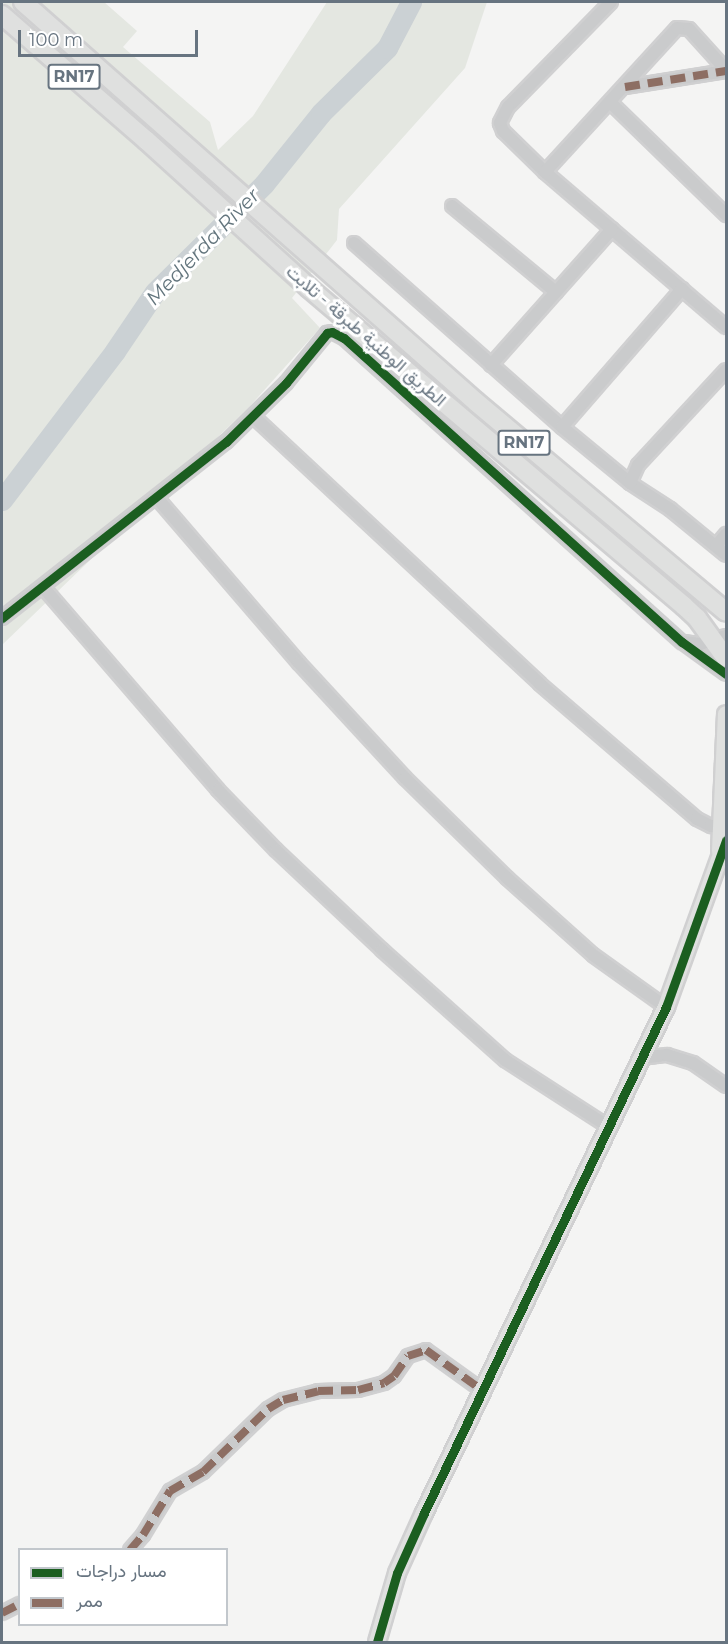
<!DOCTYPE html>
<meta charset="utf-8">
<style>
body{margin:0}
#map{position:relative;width:728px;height:1644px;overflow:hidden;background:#f4f4f3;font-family:Montserrat,Vazirmatn,sans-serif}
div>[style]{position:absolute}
.green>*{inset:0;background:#e4e7e1}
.river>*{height:21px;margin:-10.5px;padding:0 10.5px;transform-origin:10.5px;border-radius:10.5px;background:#cbd1d4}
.roads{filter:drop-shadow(2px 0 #d0d0d1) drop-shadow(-2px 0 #d0d0d1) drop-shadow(0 2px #d0d0d1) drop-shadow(0 -2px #d0d0d1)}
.street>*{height:12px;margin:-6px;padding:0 6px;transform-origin:6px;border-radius:6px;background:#cacbcc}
.secondary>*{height:16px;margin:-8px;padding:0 8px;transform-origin:8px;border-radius:8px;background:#dfe0df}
.primary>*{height:18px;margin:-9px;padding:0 9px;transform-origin:9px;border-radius:9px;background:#dfe0df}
.quiet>*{height:8px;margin-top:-4px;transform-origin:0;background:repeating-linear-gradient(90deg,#8d6e63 0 15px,transparent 0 23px)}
.cycleway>*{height:9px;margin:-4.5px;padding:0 4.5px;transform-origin:4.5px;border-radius:4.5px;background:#1b5e20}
span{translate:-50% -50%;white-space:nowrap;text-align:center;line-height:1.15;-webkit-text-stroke:6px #fff;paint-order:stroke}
.shield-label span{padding:2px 4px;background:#fff;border:2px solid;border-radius:4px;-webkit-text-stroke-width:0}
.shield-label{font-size:16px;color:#677480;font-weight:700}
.street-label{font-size:18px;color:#677480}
.water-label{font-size:20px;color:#63757d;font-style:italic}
.frame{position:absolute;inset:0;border:3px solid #677480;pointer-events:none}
.legend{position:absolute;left:18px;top:1548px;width:210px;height:78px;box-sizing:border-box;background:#fff;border:2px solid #c2c7cc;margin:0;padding:8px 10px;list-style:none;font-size:18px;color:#677480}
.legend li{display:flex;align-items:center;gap:12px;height:30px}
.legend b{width:30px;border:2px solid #c2c7cc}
.scale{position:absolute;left:18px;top:30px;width:180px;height:27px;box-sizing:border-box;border:3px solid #677480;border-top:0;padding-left:8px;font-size:18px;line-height:21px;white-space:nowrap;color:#677480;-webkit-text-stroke:4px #fff;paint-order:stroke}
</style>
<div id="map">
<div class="green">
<div style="clip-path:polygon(2px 2px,104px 2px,137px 31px,123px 47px,210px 122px,218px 150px,253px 116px,327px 2px,487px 2px,465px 68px,339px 209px,337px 240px,292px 298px,320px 328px,250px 406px,2px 645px)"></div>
</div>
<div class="river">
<div style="left:2px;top:500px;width:187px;rotate:-52.8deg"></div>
<div style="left:115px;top:351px;width:71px;rotate:-55.9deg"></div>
<div style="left:155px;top:292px;width:153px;rotate:-44.7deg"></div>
<div style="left:264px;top:184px;width:91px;rotate:-51.2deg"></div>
<div style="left:321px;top:113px;width:93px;rotate:-44.6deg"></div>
<div style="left:387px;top:48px;width:52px;rotate:-62.4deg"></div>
</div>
<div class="roads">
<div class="street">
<div style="left:611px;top:2px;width:147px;rotate:134.4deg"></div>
<div style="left:508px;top:107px;width:18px;rotate:117deg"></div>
<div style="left:500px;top:123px;width:9px;rotate:69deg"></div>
<div style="left:503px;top:131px;width:59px;rotate:44.3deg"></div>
<div style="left:545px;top:172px;width:238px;rotate:40.6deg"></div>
<div style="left:625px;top:87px;width:102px;rotate:-9deg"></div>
<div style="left:611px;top:103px;width:161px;rotate:44.2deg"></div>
<div style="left:545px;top:172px;width:195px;rotate:-47.5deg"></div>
<div style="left:677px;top:28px;width:12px;rotate:5deg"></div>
<div style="left:689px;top:29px;width:55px;rotate:47.9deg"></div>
<div style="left:452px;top:206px;width:135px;rotate:39.6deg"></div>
<div style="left:354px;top:243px;width:278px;rotate:41.5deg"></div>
<div style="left:562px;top:427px;width:88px;rotate:39.5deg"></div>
<div style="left:630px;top:483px;width:48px;rotate:33deg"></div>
<div style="left:670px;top:509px;width:72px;rotate:39.4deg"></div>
<div style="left:491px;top:365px;width:182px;rotate:-48.3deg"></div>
<div style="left:254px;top:417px;width:391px;rotate:43deg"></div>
<div style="left:540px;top:684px;width:207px;rotate:40.7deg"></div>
<div style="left:697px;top:819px;width:16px;rotate:27deg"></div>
<div style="left:711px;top:826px;width:15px;rotate:8deg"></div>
<div style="left:562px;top:427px;width:183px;rotate:-49deg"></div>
<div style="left:630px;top:483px;width:20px;rotate:-66deg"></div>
<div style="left:638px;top:465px;width:129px;rotate:-47.2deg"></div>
<div style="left:157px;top:498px;width:218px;rotate:49.3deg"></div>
<div style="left:299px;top:663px;width:156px;rotate:47.3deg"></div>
<div style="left:405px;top:778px;width:143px;rotate:44.4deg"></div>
<div style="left:507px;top:878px;width:115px;rotate:41.8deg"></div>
<div style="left:593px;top:955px;width:90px;rotate:35.5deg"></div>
<div style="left:716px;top:546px;width:16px;rotate:-50deg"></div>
<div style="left:43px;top:587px;width:268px;rotate:49.2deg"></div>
<div style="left:218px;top:790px;width:83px;rotate:46deg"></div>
<div style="left:276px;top:850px;width:146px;rotate:43.3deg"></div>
<div style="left:382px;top:950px;width:165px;rotate:41.8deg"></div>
<div style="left:505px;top:1060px;width:124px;rotate:32.8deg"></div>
<div style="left:2px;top:618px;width:285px;rotate:-38.2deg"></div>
<div style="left:226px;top:442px;width:84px;rotate:-44.5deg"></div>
<div style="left:286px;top:383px;width:65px;rotate:-50.6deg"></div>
<div style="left:327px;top:333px;width:5px;rotate:-11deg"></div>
<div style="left:332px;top:332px;width:13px;rotate:27deg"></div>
<div style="left:344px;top:338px;width:455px;rotate:42deg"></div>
<div style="left:682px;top:642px;width:54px;rotate:36deg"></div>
<div style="left:683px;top:642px;width:17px;rotate:7deg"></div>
<div style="left:700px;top:644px;width:27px;rotate:-17deg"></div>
<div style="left:641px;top:1058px;width:26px;rotate:-7deg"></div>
<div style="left:667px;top:1055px;width:27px;rotate:17deg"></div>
<div style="left:693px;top:1063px;width:40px;rotate:34.9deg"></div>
<div style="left:130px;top:1550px;width:20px;rotate:-49deg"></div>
<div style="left:143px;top:1535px;width:52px;rotate:-58.5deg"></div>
<div style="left:170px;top:1491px;width:38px;rotate:-30deg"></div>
<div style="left:203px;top:1472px;width:91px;rotate:-44.1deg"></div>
<div style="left:268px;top:1409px;width:17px;rotate:-31deg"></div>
<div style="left:283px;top:1400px;width:36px;rotate:-14deg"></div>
<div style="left:318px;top:1391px;width:40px;rotate:-1.4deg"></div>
<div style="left:358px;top:1390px;width:27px;rotate:-15deg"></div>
<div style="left:384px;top:1383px;width:12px;rotate:-35deg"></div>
<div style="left:394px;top:1376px;width:24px;rotate:-55deg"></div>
<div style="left:408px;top:1356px;width:19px;rotate:-18deg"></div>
<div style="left:426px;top:1350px;width:70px;rotate:35.7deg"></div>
<div style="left:2px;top:1613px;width:20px;rotate:-27deg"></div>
</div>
<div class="secondary">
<div style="left:720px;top:851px;width:137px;rotate:-87.5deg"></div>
<div style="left:377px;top:1642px;width:72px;rotate:-73.8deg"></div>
<div style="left:397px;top:1573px;width:66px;rotate:-65.8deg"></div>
<div style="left:424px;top:1513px;width:561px;rotate:-64.44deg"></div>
<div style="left:666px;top:1007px;width:177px;rotate:-70.2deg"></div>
</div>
<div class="primary">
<div style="left:23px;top:2px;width:604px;rotate:41.44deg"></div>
<div style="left:476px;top:402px;width:326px;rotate:40deg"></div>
<div style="left:2px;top:15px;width:191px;rotate:41deg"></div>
<div style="left:146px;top:140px;width:220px;rotate:42.2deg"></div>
<div style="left:309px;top:288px;width:492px;rotate:40.3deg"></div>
<div style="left:684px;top:606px;width:18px;rotate:43deg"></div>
<div style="left:697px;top:618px;width:49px;rotate:54.1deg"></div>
</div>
</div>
<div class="quiet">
<div style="left:625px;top:87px;width:102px;rotate:-9deg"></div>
<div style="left:130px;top:1550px;width:20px;rotate:-49deg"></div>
<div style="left:143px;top:1535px;width:52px;rotate:-58.5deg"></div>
<div style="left:170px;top:1491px;width:38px;rotate:-30deg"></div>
<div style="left:203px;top:1472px;width:91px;rotate:-44.1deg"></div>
<div style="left:268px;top:1409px;width:17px;rotate:-31deg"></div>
<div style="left:283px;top:1400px;width:36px;rotate:-14deg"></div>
<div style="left:318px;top:1391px;width:40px;rotate:-1.4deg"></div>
<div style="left:358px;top:1390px;width:27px;rotate:-15deg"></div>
<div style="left:384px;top:1383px;width:12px;rotate:-35deg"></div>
<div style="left:394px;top:1376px;width:24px;rotate:-55deg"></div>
<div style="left:408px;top:1356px;width:19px;rotate:-18deg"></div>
<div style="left:426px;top:1350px;width:70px;rotate:35.7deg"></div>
<div style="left:2px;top:1613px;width:20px;rotate:-27deg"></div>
</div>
<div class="cycleway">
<div style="left:2px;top:618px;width:285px;rotate:-38.2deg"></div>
<div style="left:226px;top:442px;width:84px;rotate:-44.5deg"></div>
<div style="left:286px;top:383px;width:65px;rotate:-50.6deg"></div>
<div style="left:327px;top:333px;width:5px;rotate:-11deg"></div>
<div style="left:332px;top:332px;width:13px;rotate:27deg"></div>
<div style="left:344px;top:338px;width:455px;rotate:42deg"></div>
<div style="left:682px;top:642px;width:54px;rotate:36deg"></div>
<div style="left:377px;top:1642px;width:72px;rotate:-73.8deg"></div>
<div style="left:397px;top:1573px;width:66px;rotate:-65.8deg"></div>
<div style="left:424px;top:1513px;width:561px;rotate:-64.44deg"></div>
<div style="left:666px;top:1007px;width:177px;rotate:-70.2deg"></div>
</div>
<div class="shield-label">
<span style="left:74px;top:77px">RN17</span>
<span style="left:524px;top:443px">RN17</span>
</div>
<div class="street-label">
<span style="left:366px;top:336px;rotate:41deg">الطريق الوطنية طبرقة - تلابت</span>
</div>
<div class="water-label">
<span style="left:203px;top:247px;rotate:-46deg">Medjerda River</span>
</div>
<div class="frame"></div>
<ul class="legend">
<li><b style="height:8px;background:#1b5e20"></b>مسار دراجات</li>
<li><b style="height:8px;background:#8d6e63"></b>ممر</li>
</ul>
<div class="scale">100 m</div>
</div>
